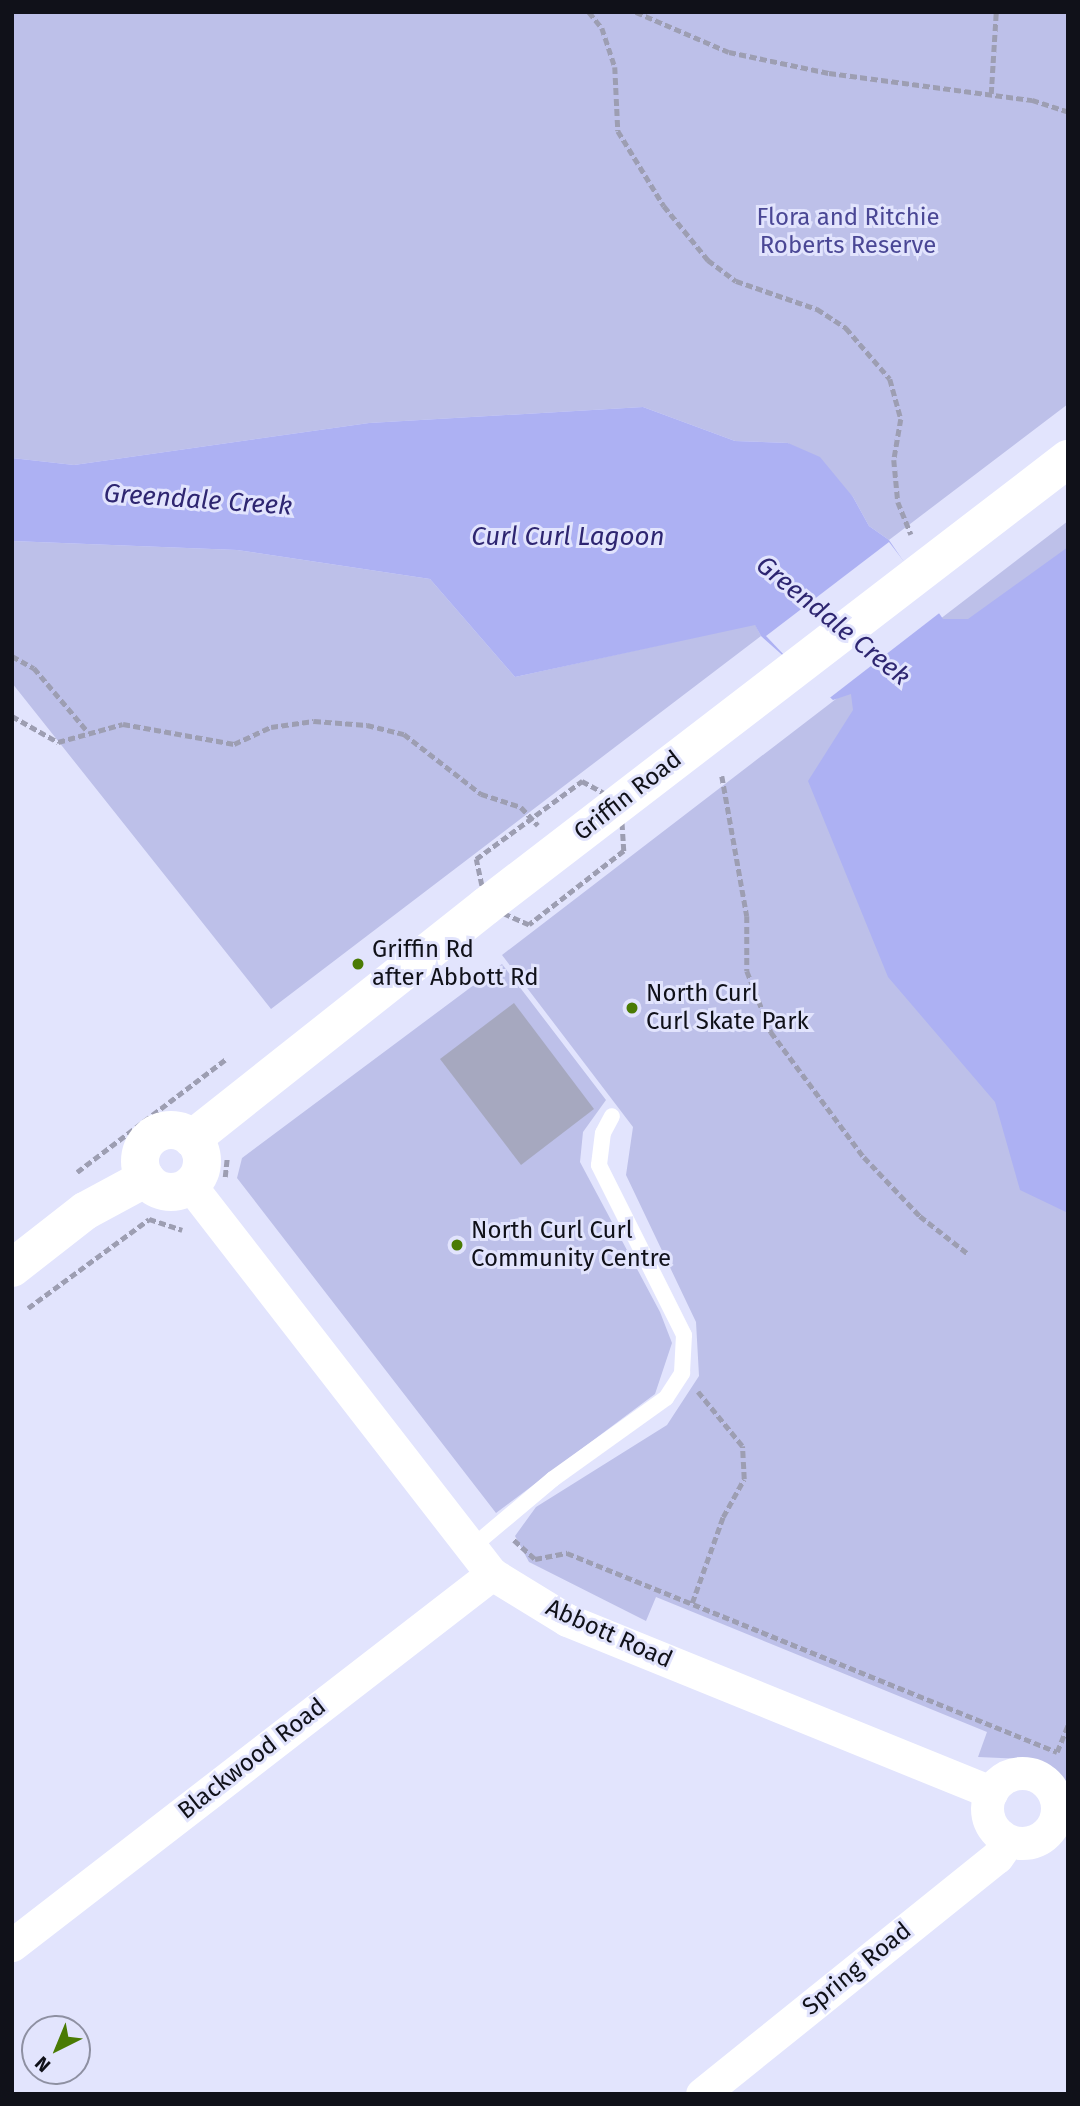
<!DOCTYPE html>
<style>
body{margin:0}
#map{position:relative;width:1080px;height:2106px;overflow:hidden;background:#e2e4fd;font-family:"Fira Sans",sans-serif}
div>[style]{position:absolute}
.green>*{inset:0;background:#bdc0e9}
.water>*{inset:0;background:#adb1f3}
.pier>*{inset:0;background:#e2e4fd}
.building>*{inset:0;background:#a6a8bf}
.path>*{height:4.5px;margin-top:-2.25px;transform-origin:0;background:repeating-linear-gradient(90deg,#9d9eb2 0 7px,transparent 0 10.5px)}
.service>*{height:16px;margin:-8px;padding:0 8px;transform-origin:8px;border-radius:8px;background:#fff}
.minor>*{height:33px;margin:-16.5px;padding:0 16.5px;transform-origin:16.5px;border-radius:16.5px;background:#fff}
.minor>.ring{margin:-16.5px;padding:0;box-sizing:content-box;background:none;border:33px solid #fff;border-radius:50%}
.secondary>*{height:38px;margin:-19px;padding:0 19px;transform-origin:19px;border-radius:19px;background:#fff}
.secondary>.ring{margin:-19px;padding:0;box-sizing:content-box;background:none;border:38px solid #fff;border-radius:50%}
.dots>*{width:19px;height:19px;translate:-50% -50%;box-sizing:border-box;border:4px solid #e2e4fd;border-radius:50%}
span{translate:-50% -50%;white-space:nowrap;text-align:center;line-height:1.15;-webkit-text-stroke:6px #e2e4fd;paint-order:stroke}
.park-label{font-size:24px;color:#4a4795}
.street-label{font-size:24px;color:#101119}
.poi-label{font-size:24px;color:#101119}
.left{translate:0 -50%;text-align:left}
.water-label{font-size:26px;color:#2e2671;font-style:italic}
.frame{position:absolute;inset:0;border:14px solid #101119;pointer-events:none}
.north{position:absolute;left:21px;top:2015px;width:70px;height:70px;box-sizing:border-box;background:#e2e4fd;border:2px solid #8e90a2;border-radius:50%;rotate:223deg;font-size:19px;font-weight:700;line-height:28px;text-align:center;color:#101119}
.north::after{content:'';display:block;margin:auto;width:24px;height:32px;background:#4a7b04;clip-path:polygon(50% 0,100% 100%,50% 72%,0 100%)}
</style>
<div id="map">
<div class="green">
<div style="clip-path:polygon(12px 12px,1068px 12px,1068px 404px,889px 540px,869px 526px,853px 497px,788px 443px,735px 441px,643px 407px,369px 423px,74px 465px,12px 458px)"></div>
<div style="clip-path:polygon(1068px 521px,1068px 1785px,1051px 1768px,1026px 1759px,978px 1757px,987px 1732px,656px 1597px,646px 1621px,529px 1562px,515px 1536px,536px 1507px,667px 1425px,699px 1376px,696px 1322px,626px 1175px,633px 1127px,502px 955px)"></div>
<div style="clip-path:polygon(12px 541px,237px 550px,430px 579px,515px 677px,755px 624px,761px 636px,271px 1009px,12px 683px)"></div>
<div style="clip-path:polygon(502px 964px,606px 1100px,583px 1132px,580px 1162px,660px 1312px,672px 1343px,655px 1394px,496px 1513px,237px 1178px,242px 1158px)"></div>
</div>
<div class="water">
<div style="clip-path:polygon(643px 407px,735px 441px,788px 443px,820px 457px,853px 497px,869px 526px,889px 540px,943px 619px,968px 619px,1068px 547px,1068px 1213px,1020px 1190px,995px 1102px,888px 977px,808px 781px,853px 710px,851px 694px,833px 700px,761px 636px,755px 625px,515px 677px,430px 579px,237px 550px,12px 541px,12px 458px,74px 465px,369px 423px)"></div>
</div>
<div class="pier">
<div style="clip-path:polygon(889px 542px,942px 611px,827px 700px,766px 636px)"></div>
</div>
<div class="building">
<div style="clip-path:polygon(514px 1003px,594px 1109px,521px 1165px,440px 1059px)"></div>
</div>
<div class="path">
<div style="left:589px;top:12px;width:21px;rotate:51deg"></div>
<div style="left:602px;top:28px;width:41px;rotate:71.6deg"></div>
<div style="left:615px;top:67px;width:64px;rotate:87.3deg"></div>
<div style="left:618px;top:131px;width:88px;rotate:58.5deg"></div>
<div style="left:664px;top:206px;width:70px;rotate:50.8deg"></div>
<div style="left:708px;top:260px;width:35px;rotate:37deg"></div>
<div style="left:736px;top:281px;width:86px;rotate:19.1deg"></div>
<div style="left:817px;top:309px;width:35px;rotate:33deg"></div>
<div style="left:846px;top:328px;width:67px;rotate:49.2deg"></div>
<div style="left:890px;top:379px;width:41px;rotate:74.6deg"></div>
<div style="left:901px;top:419px;width:42px;rotate:99.7deg"></div>
<div style="left:894px;top:460px;width:42px;rotate:84.6deg"></div>
<div style="left:898px;top:502px;width:35px;rotate:68deg"></div>
<div style="left:636px;top:12px;width:101px;rotate:23.3deg"></div>
<div style="left:729px;top:52px;width:102px;rotate:11.9deg"></div>
<div style="left:829px;top:73px;width:205px;rotate:7.6deg"></div>
<div style="left:1032px;top:100px;width:38px;rotate:18deg"></div>
<div style="left:991px;top:94px;width:82px;rotate:-86.5deg"></div>
<div style="left:12px;top:656px;width:25px;rotate:29deg"></div>
<div style="left:34px;top:668px;width:84px;rotate:49.8deg"></div>
<div style="left:12px;top:716px;width:53px;rotate:29.5deg"></div>
<div style="left:58px;top:742px;width:67px;rotate:-15.5deg"></div>
<div style="left:123px;top:724px;width:113px;rotate:10.2deg"></div>
<div style="left:234px;top:744px;width:41px;rotate:-24.7deg"></div>
<div style="left:271px;top:727px;width:43px;rotate:-7.9deg"></div>
<div style="left:314px;top:721px;width:53px;rotate:4.3deg"></div>
<div style="left:367px;top:725px;width:38px;rotate:14deg"></div>
<div style="left:404px;top:734px;width:98px;rotate:37.9deg"></div>
<div style="left:481px;top:794px;width:42px;rotate:18deg"></div>
<div style="left:521px;top:807px;width:25px;rotate:47deg"></div>
<div style="left:722px;top:776px;width:142px;rotate:79.9deg"></div>
<div style="left:747px;top:916px;width:55px;rotate:90deg"></div>
<div style="left:747px;top:971px;width:66px;rotate:68.5deg"></div>
<div style="left:771px;top:1032px;width:156px;rotate:53.4deg"></div>
<div style="left:864px;top:1157px;width:81px;rotate:46.5deg"></div>
<div style="left:920px;top:1216px;width:60px;rotate:38.2deg"></div>
<div style="left:582px;top:781px;width:44px;rotate:28.3deg"></div>
<div style="left:621px;top:802px;width:49px;rotate:86.5deg"></div>
<div style="left:624px;top:851px;width:120px;rotate:142.1deg"></div>
<div style="left:529px;top:925px;width:47px;rotate:-156.2deg"></div>
<div style="left:486px;top:906px;width:48px;rotate:-102deg"></div>
<div style="left:476px;top:859px;width:132px;rotate:-36.3deg"></div>
<div style="left:77px;top:1172px;width:187px;rotate:-37.2deg"></div>
<div style="left:225px;top:1177px;width:19px;rotate:-84deg"></div>
<div style="left:28px;top:1308px;width:150px;rotate:-36.3deg"></div>
<div style="left:149px;top:1219px;width:35px;rotate:18deg"></div>
<div style="left:514px;top:1540px;width:28px;rotate:42deg"></div>
<div style="left:535px;top:1559px;width:33px;rotate:-11deg"></div>
<div style="left:567px;top:1553px;width:529px;rotate:22.1deg"></div>
<div style="left:1057px;top:1752px;width:29px;rotate:-68deg"></div>
<div style="left:692px;top:1603px;width:91px;rotate:-70.2deg"></div>
<div style="left:723px;top:1517px;width:43px;rotate:-61.1deg"></div>
<div style="left:744px;top:1479px;width:33px;rotate:-93deg"></div>
<div style="left:742px;top:1446px;width:70px;rotate:-129.2deg"></div>
</div>
<div class="service">
<div style="left:471px;top:1548px;width:107px;rotate:-40.1deg"></div>
<div style="left:553px;top:1479px;width:139px;rotate:-35.6deg"></div>
<div style="left:666px;top:1398px;width:30px;rotate:-57deg"></div>
<div style="left:682px;top:1373px;width:38px;rotate:-87deg"></div>
<div style="left:684px;top:1335px;width:190px;rotate:-116.6deg"></div>
<div style="left:599px;top:1165px;width:32px;rotate:-83deg"></div>
<div style="left:603px;top:1133px;width:19px;rotate:-62deg"></div>
</div>
<div class="minor">
<div style="left:190px;top:1185px;width:492px;rotate:52.2deg"></div>
<div style="left:492px;top:1574px;width:88px;rotate:31.5deg"></div>
<div style="left:567px;top:1620px;width:458px;rotate:22.1deg"></div>
<div class="ring" style="left:987px;top:1773px;width:37px;height:37px"></div>
<div style="left:12px;top:1945px;width:607px;rotate:-37.7deg"></div>
<div style="left:702px;top:2094px;width:378px;rotate:-38.8deg"></div>
<div style="left:997px;top:1857px;width:19px;rotate:-55deg"></div>
</div>
<div class="secondary">
<div class="ring" style="left:140px;top:1130px;width:24px;height:24px"></div>
<div style="left:192px;top:1139px;width:375px;rotate:-38.4deg"></div>
<div style="left:486px;top:906px;width:734px;rotate:-37.53deg"></div>
<div style="left:12px;top:1268px;width:93px;rotate:-38deg"></div>
<div style="left:85px;top:1211px;width:69px;rotate:-28.4deg"></div>
</div>
<div class="dots">
<div style="left:358px;top:964px;background:#4a7b04"></div>
<div style="left:632px;top:1008px;background:#4a7b04"></div>
<div style="left:457px;top:1245px;background:#4a7b04"></div>
</div>
<div class="park-label">
<span style="left:848px;top:232px">Flora and Ritchie<br>Roberts Reserve</span>
</div>
<div class="street-label">
<span style="left:628px;top:796px;rotate:-38deg">Griffin Road</span>
<span style="left:609px;top:1634px;rotate:24deg">Abbott Road</span>
<span style="left:252px;top:1759px;rotate:-38deg">Blackwood Road</span>
<span style="left:857px;top:1969px;rotate:-39deg">Spring Road</span>
</div>
<div class="poi-label">
<span class="left" style="left:372px;top:964px">Griffin Rd<br>after Abbott Rd</span>
<span class="left" style="left:646px;top:1008px">North Curl<br>Curl Skate Park</span>
<span class="left" style="left:471px;top:1245px">North Curl Curl<br>Community Centre</span>
</div>
<div class="water-label">
<span style="left:198px;top:500px;rotate:4deg">Greendale Creek</span>
<span style="left:568px;top:537px">Curl Curl Lagoon</span>
<span style="left:833px;top:621px;rotate:39deg">Greendale Creek</span>
</div>
<div class="frame"></div>
<div class="north">N</div>
</div>
